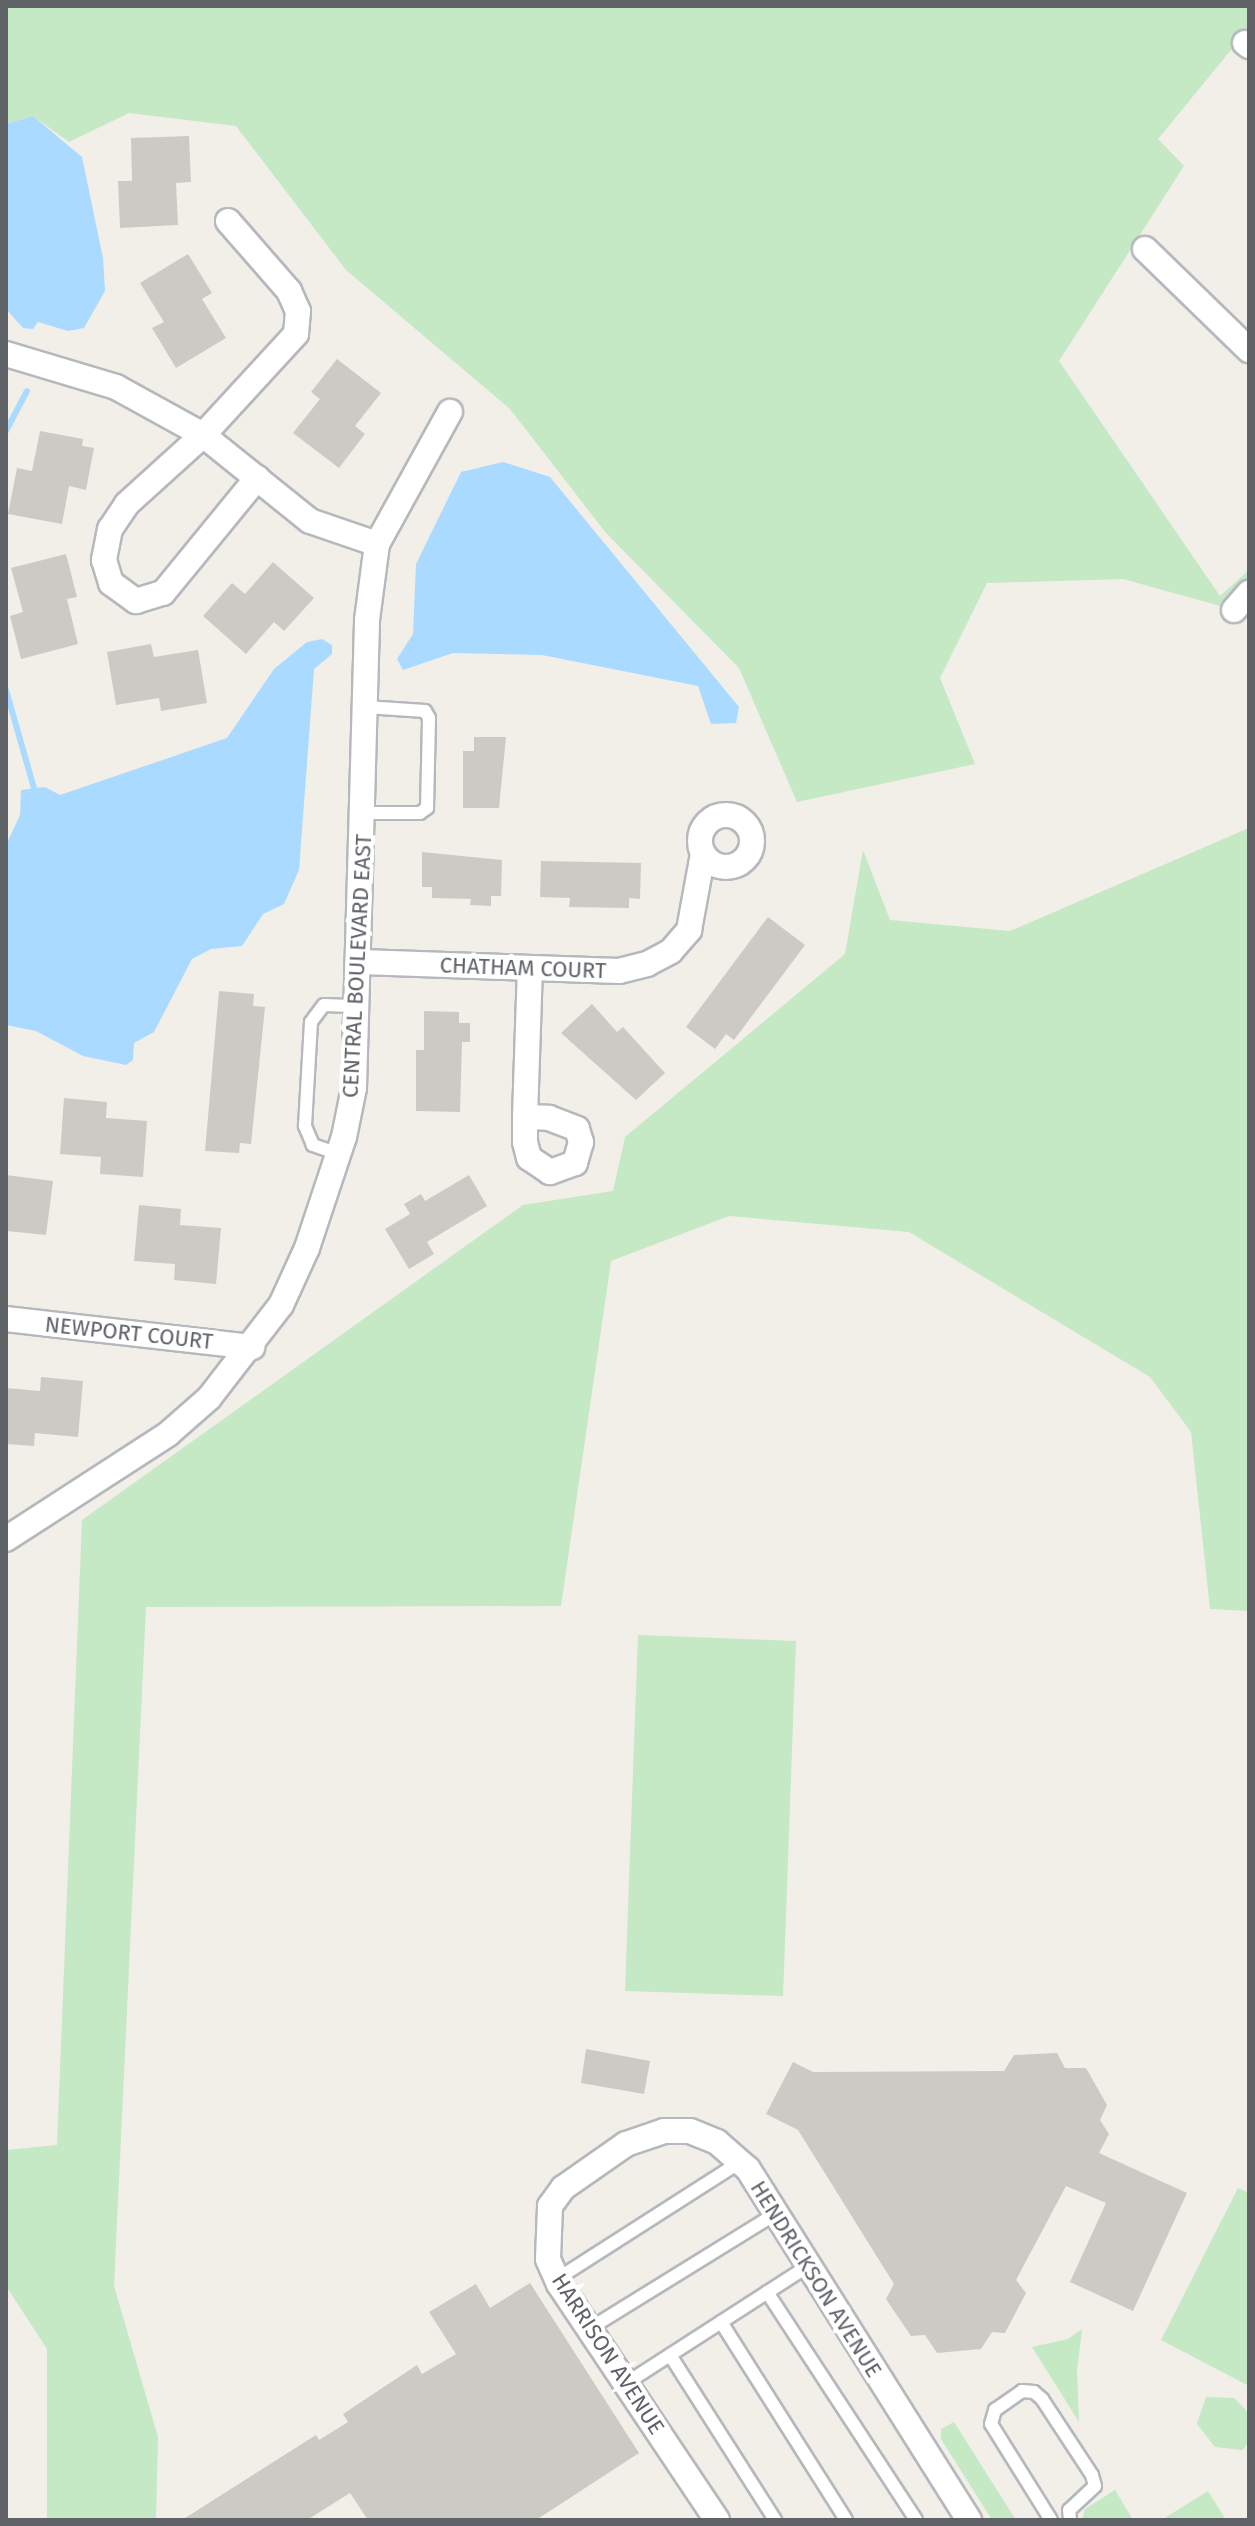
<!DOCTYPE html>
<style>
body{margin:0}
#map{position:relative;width:1255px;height:2526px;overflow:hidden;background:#f1efe8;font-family:"Fira Sans",sans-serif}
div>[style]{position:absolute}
.green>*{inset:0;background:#c5e8c5}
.water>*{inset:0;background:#aadaff}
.stream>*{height:6px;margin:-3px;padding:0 3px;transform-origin:3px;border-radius:3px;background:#aadaff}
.building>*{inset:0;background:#cccac5}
.roads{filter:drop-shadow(2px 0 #b5b8bc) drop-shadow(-2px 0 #b5b8bc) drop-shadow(0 2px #b5b8bc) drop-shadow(0 -2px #b5b8bc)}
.service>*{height:12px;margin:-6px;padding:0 6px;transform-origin:6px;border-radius:6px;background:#fff}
.minor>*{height:24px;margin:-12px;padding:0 12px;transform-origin:12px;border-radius:12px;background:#fff}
.minor>.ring{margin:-12px;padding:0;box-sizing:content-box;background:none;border:24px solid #fff;border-radius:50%}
span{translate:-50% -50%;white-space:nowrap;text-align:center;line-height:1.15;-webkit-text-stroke:8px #fff;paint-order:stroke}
.street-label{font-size:22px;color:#5f6368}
.frame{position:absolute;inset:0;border:8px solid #5f6368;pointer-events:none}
</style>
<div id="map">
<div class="green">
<div style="clip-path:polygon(6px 6px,1249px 6px,1249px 28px,1158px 139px,1184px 166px,1059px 361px,1220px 596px,1249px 570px,1249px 614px,1123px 579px,987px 583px,940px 678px,975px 764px,797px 802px,739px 668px,606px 533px,510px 409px,346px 270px,236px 126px,129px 113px,69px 142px,33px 116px,6px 124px)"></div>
<div style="clip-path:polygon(1249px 828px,1249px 1611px,1210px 1609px,1191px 1432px,1150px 1377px,909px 1232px,729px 1216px,611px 1261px,561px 1606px,146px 1607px,114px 2286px,158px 2437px,156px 2520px,47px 2520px,47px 2349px,6px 2286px,6px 2150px,57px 2145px,82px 1520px,523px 1205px,613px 1191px,625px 1137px,845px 954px,863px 850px,890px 920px,1010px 931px)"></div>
<div style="clip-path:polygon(638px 1635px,796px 1641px,783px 1996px,625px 1991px)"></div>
<div style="clip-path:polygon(1238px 2188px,1249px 2193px,1249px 2386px,1161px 2340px)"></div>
<div style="clip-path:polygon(1082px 2329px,1077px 2371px,1079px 2422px,1032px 2347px,1068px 2339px)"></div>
<div style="clip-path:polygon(1206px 2397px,1234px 2398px,1249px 2413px,1249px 2443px,1242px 2450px,1215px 2447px,1197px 2424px)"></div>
<div style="clip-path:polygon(954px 2422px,1016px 2520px,992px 2520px,941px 2439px,941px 2429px)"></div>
<div style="clip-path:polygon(1115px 2490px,1133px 2520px,1082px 2520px,1085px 2509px)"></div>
<div style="clip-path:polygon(1208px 2491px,1226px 2520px,1164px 2520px,1163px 2519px)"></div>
</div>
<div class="water">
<div style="clip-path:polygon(33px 116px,82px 157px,103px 258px,105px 291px,84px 328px,68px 331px,38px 322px,33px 329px,23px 328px,6px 309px,6px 124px)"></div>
<div style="clip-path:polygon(503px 462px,550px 477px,739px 707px,736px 723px,711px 724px,698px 686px,542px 655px,453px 653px,403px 670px,397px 659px,413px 634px,416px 564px,461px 472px)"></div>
<div style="clip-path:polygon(322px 639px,332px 645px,332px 654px,314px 669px,299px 870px,284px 904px,263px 914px,242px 946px,211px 949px,192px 959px,154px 1032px,134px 1043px,133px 1060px,126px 1065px,83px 1056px,36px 1031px,6px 1025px,6px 845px,20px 815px,21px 790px,45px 787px,60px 795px,227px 738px,274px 669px,307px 642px)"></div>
</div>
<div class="stream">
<div style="left:6px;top:431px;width:45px;rotate:-62.3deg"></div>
<div style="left:6px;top:690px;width:102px;rotate:74.1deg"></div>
</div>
<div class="building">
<div style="clip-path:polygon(189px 136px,191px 182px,176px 183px,178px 225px,120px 228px,118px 181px,132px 181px,131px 138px)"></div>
<div style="clip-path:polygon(188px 254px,212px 293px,202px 299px,226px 338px,176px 368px,152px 328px,164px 322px,140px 283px)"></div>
<div style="clip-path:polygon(337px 359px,381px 393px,355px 426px,365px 434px,339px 468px,293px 433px,320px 399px,311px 392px)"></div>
<div style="clip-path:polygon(40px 431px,83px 439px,82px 446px,94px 448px,86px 490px,69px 486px,62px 524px,8px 514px,17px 468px,32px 471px)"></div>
<div style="clip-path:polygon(66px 554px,77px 597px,67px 599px,78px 644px,21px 659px,10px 616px,23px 612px,11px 568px)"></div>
<div style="clip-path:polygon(273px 562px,314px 598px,284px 631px,274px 622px,246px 654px,203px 616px,232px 583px,245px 594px)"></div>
<div style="clip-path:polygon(151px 644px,154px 657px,198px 650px,207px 703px,161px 711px,159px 698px,116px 705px,107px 652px)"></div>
<div style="clip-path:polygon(474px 737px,506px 737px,499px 808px,463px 808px,463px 751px,474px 751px)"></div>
<div style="clip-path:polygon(422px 852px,502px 860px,501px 896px,491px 896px,491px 906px,470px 905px,471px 899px,432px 898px,432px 887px,422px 887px)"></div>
<div style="clip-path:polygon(541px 861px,641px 863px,640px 899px,629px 898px,629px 908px,569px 907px,570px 898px,540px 897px)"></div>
<div style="clip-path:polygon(768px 917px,805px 945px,734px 1040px,726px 1034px,715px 1049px,686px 1027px)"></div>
<div style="clip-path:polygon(219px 991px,254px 994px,253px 1006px,265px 1007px,251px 1144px,240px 1143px,239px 1153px,205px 1151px)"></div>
<div style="clip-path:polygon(592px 1004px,617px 1032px,623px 1027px,665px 1073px,636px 1100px,561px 1033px)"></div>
<div style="clip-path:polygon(424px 1011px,459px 1012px,459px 1023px,470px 1023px,470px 1042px,462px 1042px,460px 1112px,416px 1111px,416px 1050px,424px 1050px)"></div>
<div style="clip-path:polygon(64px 1098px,107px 1102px,106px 1118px,147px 1121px,143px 1177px,100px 1174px,101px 1157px,60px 1154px)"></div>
<div style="clip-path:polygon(6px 1175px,53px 1181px,46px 1235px,7px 1231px)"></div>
<div style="clip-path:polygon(469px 1175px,487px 1206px,427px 1242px,434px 1254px,409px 1269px,385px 1229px,410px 1214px,404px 1204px,421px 1194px,425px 1201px)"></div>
<div style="clip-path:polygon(139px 1205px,181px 1209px,180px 1225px,221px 1228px,216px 1284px,174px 1280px,175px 1264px,134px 1261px)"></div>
<div style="clip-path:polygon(41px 1377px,83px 1381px,78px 1437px,35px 1433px,34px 1446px,6px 1444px,6px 1388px,40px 1391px)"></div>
<div style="clip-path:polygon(586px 2049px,650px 2061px,644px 2094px,581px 2083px)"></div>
<div style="clip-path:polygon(1057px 2053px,1065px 2068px,1086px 2068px,1107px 2105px,1100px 2120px,1109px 2134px,1099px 2153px,1187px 2193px,1133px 2311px,1070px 2282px,1106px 2203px,1066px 2186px,1016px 2280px,1026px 2293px,1005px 2333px,992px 2332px,981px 2349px,937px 2353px,925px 2335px,911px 2336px,886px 2299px,894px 2284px,798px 2130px,766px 2114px,793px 2062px,813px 2072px,1004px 2071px,1014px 2055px)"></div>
<div style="clip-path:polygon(530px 2283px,639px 2453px,536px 2520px,368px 2520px,350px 2493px,307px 2520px,182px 2520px,316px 2435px,319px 2440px,348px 2422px,343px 2414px,417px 2365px,422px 2374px,456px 2354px,429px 2312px,476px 2284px,490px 2308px)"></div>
</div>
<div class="roads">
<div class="service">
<div style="left:363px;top:813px;width:57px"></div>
<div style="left:420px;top:813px;width:9px;rotate:-36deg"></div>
<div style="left:427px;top:808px;width:90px;rotate:-88.7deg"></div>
<div style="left:429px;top:718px;width:8px;rotate:-120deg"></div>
<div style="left:425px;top:711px;width:60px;rotate:-176.2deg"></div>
<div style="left:339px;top:1154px;width:28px;rotate:-161deg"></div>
<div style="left:313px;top:1145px;width:21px;rotate:-113deg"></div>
<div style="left:305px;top:1126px;width:104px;rotate:-86.7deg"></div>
<div style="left:311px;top:1022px;width:21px;rotate:-53deg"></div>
<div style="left:324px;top:1005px;width:35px;rotate:2deg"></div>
<div style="left:557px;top:2279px;width:217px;rotate:-32.6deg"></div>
<div style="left:767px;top:2292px;width:272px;rotate:56.8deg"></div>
<div style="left:721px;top:2322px;width:234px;rotate:57.7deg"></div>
<div style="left:589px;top:2329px;width:219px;rotate:-31.7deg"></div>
<div style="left:670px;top:2355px;width:196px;rotate:57.5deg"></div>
<div style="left:625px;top:2384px;width:218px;rotate:-32.8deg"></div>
<div style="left:1051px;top:2520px;width:113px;rotate:-122deg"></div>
<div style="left:991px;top:2424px;width:15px;rotate:-74deg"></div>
<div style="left:995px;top:2410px;width:33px;rotate:-35deg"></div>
<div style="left:1022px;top:2391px;width:12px;rotate:5deg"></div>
<div style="left:1034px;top:2392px;width:11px;rotate:41deg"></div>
<div style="left:1042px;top:2399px;width:91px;rotate:56.7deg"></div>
<div style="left:1092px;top:2475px;width:11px;rotate:75deg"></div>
<div style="left:1095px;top:2486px;width:35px;rotate:137deg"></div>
<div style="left:1069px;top:2510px;width:10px;rotate:84deg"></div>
</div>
<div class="minor">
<div style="left:1245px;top:43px;width:5px;rotate:37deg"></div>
<div style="left:228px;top:221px;width:93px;rotate:48.9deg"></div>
<div style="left:289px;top:291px;width:22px;rotate:66deg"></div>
<div style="left:298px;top:311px;width:23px;rotate:95deg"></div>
<div style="left:296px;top:334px;width:137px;rotate:132.6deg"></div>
<div style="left:203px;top:435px;width:103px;rotate:137.8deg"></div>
<div style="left:127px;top:504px;width:30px;rotate:124deg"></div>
<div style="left:110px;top:529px;width:32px;rotate:101deg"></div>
<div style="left:104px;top:560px;width:24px;rotate:73deg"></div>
<div style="left:111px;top:583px;width:31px;rotate:36deg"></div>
<div style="left:136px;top:601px;width:28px;rotate:-17deg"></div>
<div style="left:163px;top:593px;width:149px;rotate:-50.7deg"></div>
<div style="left:1145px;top:249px;width:145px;rotate:44.2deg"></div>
<div style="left:6px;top:354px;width:115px;rotate:16.7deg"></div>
<div style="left:116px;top:387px;width:99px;rotate:28.9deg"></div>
<div style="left:203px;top:435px;width:137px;rotate:38.8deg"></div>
<div style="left:310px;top:521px;width:71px;rotate:18.9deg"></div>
<div style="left:1234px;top:610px;width:23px;rotate:-49deg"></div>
<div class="ring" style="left:700px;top:815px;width:28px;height:28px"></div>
<div style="left:361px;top:962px;width:258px;rotate:2deg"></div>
<div style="left:619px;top:971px;width:29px;rotate:-14deg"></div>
<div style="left:647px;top:964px;width:27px;rotate:-28deg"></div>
<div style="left:671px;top:951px;width:28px;rotate:-49deg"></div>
<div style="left:689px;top:930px;width:77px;rotate:-79.6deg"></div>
<div style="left:525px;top:1117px;width:24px;rotate:2deg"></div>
<div style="left:549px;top:1118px;width:30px;rotate:21deg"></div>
<div style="left:577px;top:1129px;width:14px;rotate:73deg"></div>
<div style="left:581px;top:1142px;width:22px;rotate:106deg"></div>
<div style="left:575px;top:1163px;width:27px;rotate:160deg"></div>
<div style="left:550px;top:1172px;width:25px;rotate:-146deg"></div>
<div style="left:529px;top:1158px;width:16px;rotate:-104deg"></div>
<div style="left:525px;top:1142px;width:25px;rotate:-90deg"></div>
<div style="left:525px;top:1117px;width:147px;rotate:-88.1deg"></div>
<div style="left:6px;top:1319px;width:248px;rotate:6.5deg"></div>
<div style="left:6px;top:1539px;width:193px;rotate:-32.9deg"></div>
<div style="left:168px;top:1434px;width:55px;rotate:-41.3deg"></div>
<div style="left:209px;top:1398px;width:118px;rotate:-52.3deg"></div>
<div style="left:281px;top:1305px;width:63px;rotate:-65.5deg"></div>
<div style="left:307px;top:1248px;width:117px;rotate:-71.6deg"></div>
<div style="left:344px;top:1137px;width:50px;rotate:-78.5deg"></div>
<div style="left:354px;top:1088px;width:468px;rotate:-88.4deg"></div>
<div style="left:367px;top:620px;width:77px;rotate:-82.5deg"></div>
<div style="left:377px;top:544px;width:151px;rotate:-61.1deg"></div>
<div style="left:717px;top:2520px;width:284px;rotate:-123.8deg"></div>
<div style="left:559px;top:2284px;width:27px;rotate:-114deg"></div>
<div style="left:548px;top:2259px;width:53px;rotate:-87.8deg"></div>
<div style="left:550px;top:2206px;width:22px;rotate:-54deg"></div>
<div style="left:563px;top:2188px;width:77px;rotate:-34.9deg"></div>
<div style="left:626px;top:2144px;width:40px;rotate:-18.9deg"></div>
<div style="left:664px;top:2131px;width:26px"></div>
<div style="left:690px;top:2131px;width:29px;rotate:22deg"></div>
<div style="left:717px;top:2142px;width:41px;rotate:41.1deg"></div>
<div style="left:748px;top:2169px;width:415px;rotate:57.8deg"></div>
</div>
</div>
<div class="street-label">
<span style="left:357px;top:966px;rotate:-87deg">CENTRAL BOULEVARD EAST</span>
<span style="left:523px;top:968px;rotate:2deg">CHATHAM COURT</span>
<span style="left:129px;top:1333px;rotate:6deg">NEWPORT COURT</span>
<span style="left:816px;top:2279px;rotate:58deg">HENDRICKSON AVENUE</span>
<span style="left:608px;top:2354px;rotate:57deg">HARRISON AVENUE</span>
</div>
<div class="frame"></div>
</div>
